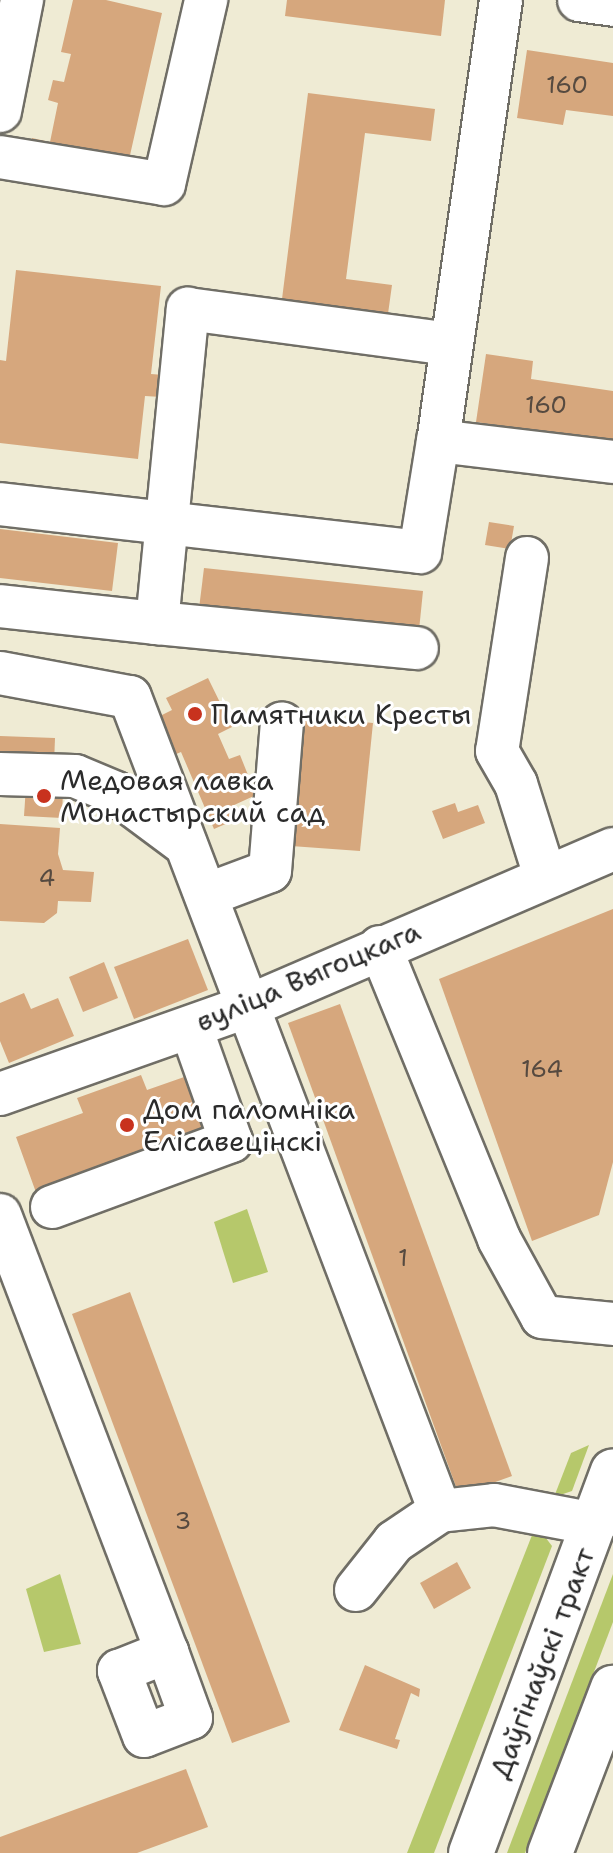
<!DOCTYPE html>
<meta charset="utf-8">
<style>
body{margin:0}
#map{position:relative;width:613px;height:1853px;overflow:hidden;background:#efebd4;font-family:"Shantell Sans",sans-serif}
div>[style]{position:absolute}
.green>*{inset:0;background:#b6c86b}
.building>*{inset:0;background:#d6a77d}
.roads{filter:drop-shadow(2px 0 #706e66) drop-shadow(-2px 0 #706e66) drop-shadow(0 2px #706e66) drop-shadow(0 -2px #706e66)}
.minor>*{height:42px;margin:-21px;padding:0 21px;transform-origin:21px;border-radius:21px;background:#fff}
.major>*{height:44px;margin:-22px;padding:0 22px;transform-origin:22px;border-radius:22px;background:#fff}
.dots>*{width:22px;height:22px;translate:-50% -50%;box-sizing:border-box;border:4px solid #fff;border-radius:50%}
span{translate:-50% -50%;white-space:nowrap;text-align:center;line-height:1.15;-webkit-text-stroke:6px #fff;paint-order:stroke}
.number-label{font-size:24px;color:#564a40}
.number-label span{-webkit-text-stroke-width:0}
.poi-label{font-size:28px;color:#2b2b2b}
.left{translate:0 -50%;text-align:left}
.street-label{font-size:28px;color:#2b2b2b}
</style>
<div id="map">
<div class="green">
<div style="clip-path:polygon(247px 1209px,268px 1272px,233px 1283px,214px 1222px)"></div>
<div style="clip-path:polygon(589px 1445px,572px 1491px,554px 1497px,571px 1453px)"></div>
<div style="clip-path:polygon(536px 1525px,552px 1546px,434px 1853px,407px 1853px)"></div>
<div style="clip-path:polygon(60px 1574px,81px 1644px,44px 1652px,26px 1589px)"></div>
<div style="clip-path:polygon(613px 1574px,613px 1622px,525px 1853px,507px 1853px)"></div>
</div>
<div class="building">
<div style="clip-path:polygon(73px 0,106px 0,162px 13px,126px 173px,29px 150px,32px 138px,50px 142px,58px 103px,48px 100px,53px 80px,64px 82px,71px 54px,61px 52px)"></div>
<div style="clip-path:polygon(287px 0,445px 0,441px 36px,285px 16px)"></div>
<div style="clip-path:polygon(527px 50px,613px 63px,613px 116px,566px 110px,563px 125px,517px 118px)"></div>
<div style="clip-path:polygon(308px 93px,435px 109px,431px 141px,365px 133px,346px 279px,392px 285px,387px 321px,281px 307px)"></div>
<div style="clip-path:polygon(16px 270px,161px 286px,151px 374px,164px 375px,161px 397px,145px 396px,138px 459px,0 443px,0 360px,6px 361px)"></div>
<div style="clip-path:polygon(486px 354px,533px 361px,531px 379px,613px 391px,613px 442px,476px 422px)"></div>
<div style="clip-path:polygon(489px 522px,514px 526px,510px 549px,485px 545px)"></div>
<div style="clip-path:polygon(0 529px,118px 543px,112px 591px,0 578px)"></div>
<div style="clip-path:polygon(204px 568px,423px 591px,418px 640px,198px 617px)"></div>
<div style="clip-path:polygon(208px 678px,232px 727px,218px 734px,229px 759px,240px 755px,256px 795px,232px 806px,237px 819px,214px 829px,181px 752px,174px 755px,156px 718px,172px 710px,166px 698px)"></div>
<div style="clip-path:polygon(304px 716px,373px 723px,360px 851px,291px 846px)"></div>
<div style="clip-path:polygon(0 736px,55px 738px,54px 764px,0 764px)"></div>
<div style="clip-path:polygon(26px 786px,63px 788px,62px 818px,24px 816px)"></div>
<div style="clip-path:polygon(455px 803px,458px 812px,478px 805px,485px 823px,443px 839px,432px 811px)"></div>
<div style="clip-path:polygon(0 824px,60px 828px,58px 854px,63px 870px,94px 872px,91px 902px,58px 901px,57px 913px,44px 923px,0 921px)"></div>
<div style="clip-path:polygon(613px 909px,613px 1162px,599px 1215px,532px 1241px,439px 979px)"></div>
<div style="clip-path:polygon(188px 939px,208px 990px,134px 1019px,114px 967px)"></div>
<div style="clip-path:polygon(104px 962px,118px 998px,83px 1012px,69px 977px)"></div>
<div style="clip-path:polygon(24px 993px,31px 1009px,58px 998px,74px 1036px,9px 1063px,0 1041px,0 1003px)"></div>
<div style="clip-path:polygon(340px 1004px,512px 1476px,459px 1495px,288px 1023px)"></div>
<div style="clip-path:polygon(141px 1075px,147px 1090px,187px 1076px,209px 1139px,38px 1198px,16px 1137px,83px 1113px,77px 1098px)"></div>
<div style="clip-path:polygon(130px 1292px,290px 1722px,232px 1743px,72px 1314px)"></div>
<div style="clip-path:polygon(457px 1562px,471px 1588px,434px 1609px,420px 1583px)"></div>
<div style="clip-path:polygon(365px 1665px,420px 1689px,419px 1697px,411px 1693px,395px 1739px,400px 1740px,397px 1749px,339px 1730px)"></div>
<div style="clip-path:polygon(186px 1769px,208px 1827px,137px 1853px,0 1853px,0 1837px)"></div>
</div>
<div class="roads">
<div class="minor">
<div style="left:501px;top:0;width:445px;rotate:98.1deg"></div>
<div style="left:438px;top:441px;width:176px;rotate:6.8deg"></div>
<div style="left:579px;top:0;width:34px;rotate:8deg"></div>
<div style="left:0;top:111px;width:113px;rotate:-78.8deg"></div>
<div style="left:0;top:157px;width:166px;rotate:9.3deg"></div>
<div style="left:164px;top:184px;width:189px;rotate:-77.1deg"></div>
<div style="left:0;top:504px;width:423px;rotate:6.5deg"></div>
<div style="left:420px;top:552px;width:112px;rotate:-80.8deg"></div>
<div style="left:527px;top:558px;width:195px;rotate:98.8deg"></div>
<div style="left:497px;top:751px;width:38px;rotate:60deg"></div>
<div style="left:516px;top:784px;width:96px;rotate:72.5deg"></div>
<div style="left:0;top:606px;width:158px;rotate:6.2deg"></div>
<div style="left:157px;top:623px;width:316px;rotate:-84.4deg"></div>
<div style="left:188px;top:309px;width:263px;rotate:7.6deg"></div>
<div style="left:157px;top:623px;width:261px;rotate:5.5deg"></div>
<div style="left:0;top:673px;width:132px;rotate:10.5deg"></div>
<div style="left:130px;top:697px;width:871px;rotate:69.15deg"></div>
<div style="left:0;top:774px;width:75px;rotate:1.5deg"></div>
<div style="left:75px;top:776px;width:44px;rotate:22.5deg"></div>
<div style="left:116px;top:793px;width:87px;rotate:36.6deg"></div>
<div style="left:209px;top:894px;width:65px;rotate:-20.7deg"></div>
<div style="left:270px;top:871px;width:148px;rotate:-85.4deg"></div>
<div style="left:380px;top:947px;width:315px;rotate:67.8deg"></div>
<div style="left:499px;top:1239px;width:89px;rotate:61.1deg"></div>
<div style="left:542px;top:1317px;width:71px;rotate:5.6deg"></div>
<div style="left:0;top:1094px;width:266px;rotate:-19.5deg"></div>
<div style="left:251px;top:1005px;width:394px;rotate:-23.3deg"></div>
<div style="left:52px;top:1207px;width:191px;rotate:-20.2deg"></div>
<div style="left:231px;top:1141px;width:102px;rotate:-109.5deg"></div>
<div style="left:0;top:1215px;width:468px;rotate:69.1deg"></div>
<div style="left:167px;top:1652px;width:70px;rotate:70deg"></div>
<div style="left:191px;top:1718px;width:50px;rotate:159deg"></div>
<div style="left:144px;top:1736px;width:70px;rotate:-111deg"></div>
<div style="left:119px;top:1671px;width:52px;rotate:-21.6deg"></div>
<div style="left:356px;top:1590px;width:61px;rotate:-51.6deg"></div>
<div style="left:394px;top:1542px;width:55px;rotate:-34deg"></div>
<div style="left:440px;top:1511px;width:54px;rotate:-6.3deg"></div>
<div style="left:494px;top:1505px;width:103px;rotate:10.7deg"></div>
</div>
<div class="major">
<div style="left:471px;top:1853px;width:407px;rotate:-69.6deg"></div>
<div style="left:550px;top:1853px;width:177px;rotate:-69.1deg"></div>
</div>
</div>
<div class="dots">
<div style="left:195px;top:714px;background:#c8321e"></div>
<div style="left:44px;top:796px;background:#c8321e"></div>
<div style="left:127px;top:1125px;background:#c8321e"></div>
</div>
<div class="number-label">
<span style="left:567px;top:86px">160</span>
<span style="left:546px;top:406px">160</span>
<span style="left:47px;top:879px">4</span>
<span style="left:542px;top:1070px">164</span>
<span style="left:403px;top:1259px">1</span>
<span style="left:183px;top:1522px">3</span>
</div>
<div class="poi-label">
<span class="left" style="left:211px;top:714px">Памятники Кресты</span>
<span class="left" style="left:60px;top:796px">Медовая лавка<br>Монастырский сад</span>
<span class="left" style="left:143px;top:1125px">Дом паломніка<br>Елісавецінскі</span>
</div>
<div class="street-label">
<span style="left:308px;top:976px;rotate:-23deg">вуліца Выгоцкага</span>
<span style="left:542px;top:1663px;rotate:-69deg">Даўгінаўскі тракт</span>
</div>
</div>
